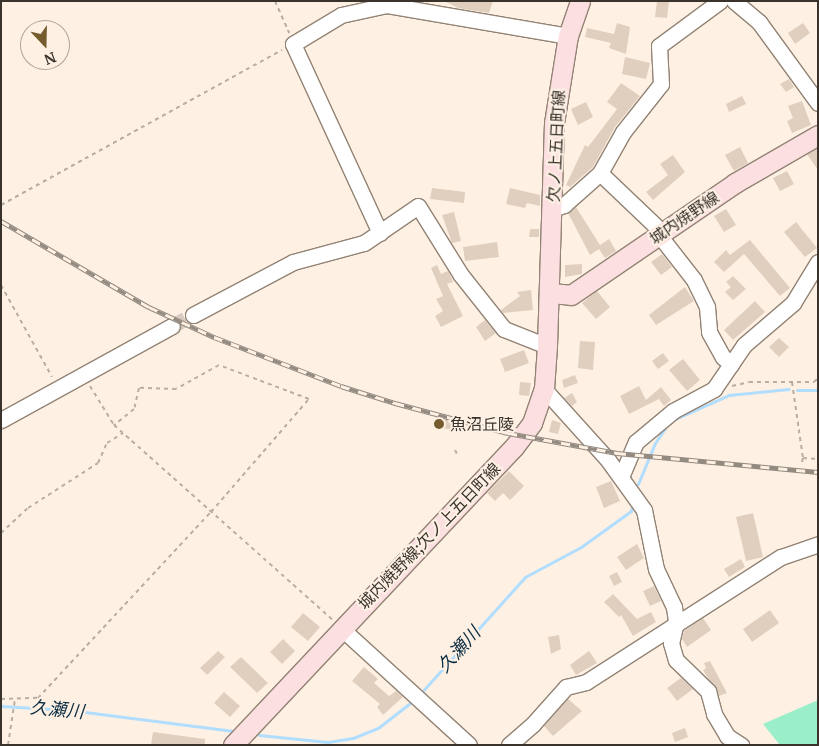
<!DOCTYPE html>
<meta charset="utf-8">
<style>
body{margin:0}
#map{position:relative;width:819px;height:746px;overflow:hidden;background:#fef1e4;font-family:Merriweather,"Noto Sans JP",serif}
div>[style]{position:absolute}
.green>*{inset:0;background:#9aefca}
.stream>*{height:3px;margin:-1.5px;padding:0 1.5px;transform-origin:1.5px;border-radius:1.5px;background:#b1ddfe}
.building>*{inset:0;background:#e0cfbf}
.minor-tunnel>*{height:15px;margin-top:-7.5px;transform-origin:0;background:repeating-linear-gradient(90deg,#d7cbbf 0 15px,transparent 0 23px)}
.path>*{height:2px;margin-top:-1px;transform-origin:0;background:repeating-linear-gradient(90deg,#b9aea4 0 4px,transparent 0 8px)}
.roads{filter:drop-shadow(1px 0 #928374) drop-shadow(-1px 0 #928374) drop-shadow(0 1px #928374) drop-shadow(0 -1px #928374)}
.minor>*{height:15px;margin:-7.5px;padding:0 7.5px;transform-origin:7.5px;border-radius:7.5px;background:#fff}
.major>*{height:19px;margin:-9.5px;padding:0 9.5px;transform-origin:9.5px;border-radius:9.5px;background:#fcdfe1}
.rail>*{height:5px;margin-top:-2.5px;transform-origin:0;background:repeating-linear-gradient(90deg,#fef1e4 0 9px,#938a80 0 18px);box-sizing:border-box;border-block:1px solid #938a80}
.dots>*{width:14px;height:14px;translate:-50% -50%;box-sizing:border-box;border:2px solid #fef1e4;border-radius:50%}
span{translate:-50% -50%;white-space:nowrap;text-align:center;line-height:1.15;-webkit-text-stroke:4px #fef1e4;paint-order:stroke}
.street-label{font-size:16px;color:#39332c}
.poi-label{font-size:16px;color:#39332c}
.left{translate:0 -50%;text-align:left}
.water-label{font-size:18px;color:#0b2d42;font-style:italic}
.frame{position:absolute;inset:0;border:2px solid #39332c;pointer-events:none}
.north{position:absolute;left:20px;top:20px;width:50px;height:50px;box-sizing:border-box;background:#fef1e4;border:1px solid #afa59a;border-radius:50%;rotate:159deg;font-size:14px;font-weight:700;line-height:20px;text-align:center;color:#39332c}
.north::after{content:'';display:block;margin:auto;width:18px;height:22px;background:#755b2d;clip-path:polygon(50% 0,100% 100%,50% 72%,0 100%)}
</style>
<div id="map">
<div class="green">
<div style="clip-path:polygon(818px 700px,818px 745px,780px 745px,763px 724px)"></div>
</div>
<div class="stream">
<div style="left:797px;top:390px;width:21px"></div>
<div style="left:673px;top:420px;width:61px;rotate:-24.1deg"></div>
<div style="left:729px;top:395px;width:60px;rotate:-5.7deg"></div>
<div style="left:638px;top:484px;width:44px;rotate:-67.5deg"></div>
<div style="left:655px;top:443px;width:23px;rotate:-56deg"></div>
<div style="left:420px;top:694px;width:157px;rotate:-48.1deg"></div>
<div style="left:525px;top:577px;width:64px;rotate:-28.2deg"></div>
<div style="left:581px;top:547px;width:62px;rotate:-35.8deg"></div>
<div style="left:631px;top:511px;width:9px;rotate:-77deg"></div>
<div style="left:1px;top:706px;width:68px;rotate:3.4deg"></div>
<div style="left:69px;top:710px;width:164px;rotate:7.3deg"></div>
<div style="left:259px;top:735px;width:69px;rotate:5.8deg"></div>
<div style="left:328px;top:742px;width:25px;rotate:-9deg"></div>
<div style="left:353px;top:738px;width:27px;rotate:-22deg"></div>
<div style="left:378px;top:728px;width:46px;rotate:-37.9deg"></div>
</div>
<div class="building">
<div style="clip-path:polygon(444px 1px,493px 1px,489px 13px,458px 8px)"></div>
<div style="clip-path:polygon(657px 1px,669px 1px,667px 18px,655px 17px)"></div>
<div style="clip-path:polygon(617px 23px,630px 27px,626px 54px,609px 48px,611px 43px,585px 37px,587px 28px,614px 34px)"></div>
<div style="clip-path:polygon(803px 23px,810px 33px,795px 44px,788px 33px)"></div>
<div style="clip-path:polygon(625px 57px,650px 63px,646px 79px,622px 74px)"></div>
<div style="clip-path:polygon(789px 79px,794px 87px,786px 92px,780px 84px)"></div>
<div style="clip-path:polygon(621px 83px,640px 96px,615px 127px,593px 167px,570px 187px,566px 185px,585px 145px,588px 147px,617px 109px,607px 102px)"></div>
<div style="clip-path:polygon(742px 96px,746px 104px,729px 112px,726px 104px)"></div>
<div style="clip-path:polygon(802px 101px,811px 125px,792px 133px,787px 121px,793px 118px,788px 106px)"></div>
<div style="clip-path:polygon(586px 102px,593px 117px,578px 125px,571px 109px)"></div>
<div style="clip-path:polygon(740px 147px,748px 163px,734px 171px,725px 155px)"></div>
<div style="clip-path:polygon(818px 148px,818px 170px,807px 154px)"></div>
<div style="clip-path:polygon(673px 155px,685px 172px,653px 200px,646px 192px,668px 175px,660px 164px)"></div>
<div style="clip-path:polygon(787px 171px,794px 184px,780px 191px,773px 178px)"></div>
<div style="clip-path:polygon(432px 188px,465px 192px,464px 203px,430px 199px)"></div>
<div style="clip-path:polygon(510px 188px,540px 195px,540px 206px,527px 203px,525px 208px,506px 204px)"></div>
<div style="clip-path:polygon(576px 207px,600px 245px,609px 239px,616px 251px,605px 258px,599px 249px,590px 255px,568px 213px)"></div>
<div style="clip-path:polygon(726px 209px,736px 225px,724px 232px,714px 216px)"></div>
<div style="clip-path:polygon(454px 212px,461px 241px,452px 243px,442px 215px)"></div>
<div style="clip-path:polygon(796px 222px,817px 248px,805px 257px,784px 232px)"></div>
<div style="clip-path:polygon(530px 229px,539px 229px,539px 237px,529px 237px)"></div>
<div style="clip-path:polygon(750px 240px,790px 288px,780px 296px,744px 254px,724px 272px,714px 262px,726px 250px,730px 255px)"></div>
<div style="clip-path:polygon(497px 242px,499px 257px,465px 261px,463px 247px)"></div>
<div style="clip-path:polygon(662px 254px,672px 267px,661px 275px,651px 262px)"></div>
<div style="clip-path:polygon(582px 264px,582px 274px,565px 277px,565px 265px)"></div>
<div style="clip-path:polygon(437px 265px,441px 274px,448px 271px,452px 279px,453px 282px,447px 284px,463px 316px,441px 327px,435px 316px,443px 311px,436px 299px,443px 296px,431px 268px)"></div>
<div style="clip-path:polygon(733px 276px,746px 289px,733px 300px,725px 292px,731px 287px,726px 282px)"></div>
<div style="clip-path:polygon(685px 287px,694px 301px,656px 325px,649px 315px)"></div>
<div style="clip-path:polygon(531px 290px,533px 310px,503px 313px,501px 310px,520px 296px,517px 292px)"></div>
<div style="clip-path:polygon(597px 291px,610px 307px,596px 319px,582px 303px)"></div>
<div style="clip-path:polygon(755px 301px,765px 312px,733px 340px,724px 330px)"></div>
<div style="clip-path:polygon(485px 320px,496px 333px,485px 341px,476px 327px)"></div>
<div style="clip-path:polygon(779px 338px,789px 347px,779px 357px,769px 347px)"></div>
<div style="clip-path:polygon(580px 341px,595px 342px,593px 370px,578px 368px)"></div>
<div style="clip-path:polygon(524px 350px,529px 363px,505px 372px,500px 359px)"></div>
<div style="clip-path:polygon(663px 353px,669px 361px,658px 369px,652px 361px)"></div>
<div style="clip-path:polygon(683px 359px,700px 380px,687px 391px,669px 370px)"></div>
<div style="clip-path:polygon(575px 375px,578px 383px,564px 388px,562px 380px)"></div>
<div style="clip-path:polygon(520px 382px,531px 383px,529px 396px,519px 395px)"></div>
<div style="clip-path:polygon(639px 386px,646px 400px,661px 387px,671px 400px,664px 406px,659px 399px,629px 414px,620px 396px)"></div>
<div style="clip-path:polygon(572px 393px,577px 402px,572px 406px,564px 398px)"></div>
<div style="clip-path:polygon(436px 416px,454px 421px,452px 430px,434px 426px)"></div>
<div style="clip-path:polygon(552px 420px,561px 423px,558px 434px,549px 432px)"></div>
<div style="clip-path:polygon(509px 471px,524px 486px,510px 500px,503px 493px,495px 501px,487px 493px)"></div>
<div style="clip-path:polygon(611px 481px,620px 501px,604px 508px,596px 487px)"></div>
<div style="clip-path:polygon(753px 513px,763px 557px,746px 561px,736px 517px)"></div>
<div style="clip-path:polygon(637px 544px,644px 558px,626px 570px,617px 557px)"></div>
<div style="clip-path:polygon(741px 559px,745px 567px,729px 577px,724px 569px)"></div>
<div style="clip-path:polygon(617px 572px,622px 582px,614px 586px,609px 576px)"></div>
<div style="clip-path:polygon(654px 586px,661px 601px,650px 606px,643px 591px)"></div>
<div style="clip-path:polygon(613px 594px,637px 619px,651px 612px,656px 622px,633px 636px,621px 615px,619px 617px,604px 602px)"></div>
<div style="clip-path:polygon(770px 610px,779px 623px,752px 642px,743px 629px)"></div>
<div style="clip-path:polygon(303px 613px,320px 627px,308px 641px,291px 627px)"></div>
<div style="clip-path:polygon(703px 618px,711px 630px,687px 647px,682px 639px,684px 631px)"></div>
<div style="clip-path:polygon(559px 635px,561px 649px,551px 654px,548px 637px)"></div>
<div style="clip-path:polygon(283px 639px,295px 651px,282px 664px,270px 652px)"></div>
<div style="clip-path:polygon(218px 651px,225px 657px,207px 675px,200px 668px)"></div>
<div style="clip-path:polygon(589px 651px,597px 663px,576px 675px,570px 665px)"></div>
<div style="clip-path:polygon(241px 657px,268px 683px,257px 693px,230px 667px)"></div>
<div style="clip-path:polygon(710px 661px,727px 693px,719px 696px,703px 670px,706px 668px,704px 663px)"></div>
<div style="clip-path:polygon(364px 667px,378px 679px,374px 683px,389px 696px,396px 691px,403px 697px,383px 715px,377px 707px,380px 704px,352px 681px)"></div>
<div style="clip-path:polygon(681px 678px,693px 689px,677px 701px,667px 688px)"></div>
<div style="clip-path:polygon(224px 692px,240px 706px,230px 717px,214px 703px)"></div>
<div style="clip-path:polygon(568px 699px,582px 711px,553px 736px,544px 726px)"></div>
<div style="clip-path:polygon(685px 728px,688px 737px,675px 742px,672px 733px)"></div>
<div style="clip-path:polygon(153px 732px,205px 739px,205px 745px,151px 745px)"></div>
</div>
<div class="minor-tunnel">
<div style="left:172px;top:326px;width:24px;rotate:-28deg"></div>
</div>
<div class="path">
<div style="left:275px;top:1px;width:35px;rotate:66deg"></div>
<div style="left:1px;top:205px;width:321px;rotate:-28.9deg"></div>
<div style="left:1px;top:285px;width:105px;rotate:61deg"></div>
<div style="left:792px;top:382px;width:77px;rotate:81.8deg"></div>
<div style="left:803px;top:458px;width:8px;rotate:104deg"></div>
<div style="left:90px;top:386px;width:46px;rotate:58.4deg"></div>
<div style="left:114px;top:425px;width:292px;rotate:41.7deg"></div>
<div style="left:732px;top:386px;width:17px;rotate:-13deg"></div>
<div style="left:749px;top:382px;width:65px"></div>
<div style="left:814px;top:382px;width:6px;rotate:-45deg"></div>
<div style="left:455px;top:450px;width:4px;rotate:63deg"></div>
<div style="left:803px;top:458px;width:15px;rotate:4deg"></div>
<div style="left:1px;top:533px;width:37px;rotate:-43deg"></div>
<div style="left:28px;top:508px;width:83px;rotate:-32.7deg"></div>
<div style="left:98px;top:463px;width:22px;rotate:-66deg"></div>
<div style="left:107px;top:443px;width:19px;rotate:-32deg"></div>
<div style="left:1px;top:699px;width:37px;rotate:-2deg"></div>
<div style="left:38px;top:698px;width:254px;rotate:-47.1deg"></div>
<div style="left:211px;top:512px;width:150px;rotate:-49.1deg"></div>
<div style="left:309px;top:399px;width:96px;rotate:-159.3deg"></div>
<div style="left:219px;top:365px;width:49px;rotate:150.8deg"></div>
<div style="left:176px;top:389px;width:37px;rotate:-178deg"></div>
<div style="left:139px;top:388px;width:22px;rotate:103deg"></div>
<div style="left:134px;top:409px;width:26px;rotate:141deg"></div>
<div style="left:8px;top:745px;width:47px;rotate:-81.3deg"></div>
</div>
<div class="roads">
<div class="minor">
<div style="left:734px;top:1px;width:33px;rotate:40deg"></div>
<div style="left:759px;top:22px;width:100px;rotate:53.9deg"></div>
<div style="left:552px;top:209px;width:13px;rotate:-18deg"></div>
<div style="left:564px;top:205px;width:48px;rotate:-41.6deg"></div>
<div style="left:380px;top:233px;width:208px;rotate:-114.7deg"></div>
<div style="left:293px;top:44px;width:56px;rotate:-31.1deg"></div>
<div style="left:341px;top:15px;width:47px;rotate:-12.3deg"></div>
<div style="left:387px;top:5px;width:184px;rotate:9.7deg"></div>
<div style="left:663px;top:233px;width:87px;rotate:-136.4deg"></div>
<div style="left:600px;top:173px;width:47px;rotate:-60.7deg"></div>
<div style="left:623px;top:132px;width:61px;rotate:-51.6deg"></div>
<div style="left:661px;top:84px;width:38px;rotate:-93deg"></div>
<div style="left:659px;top:46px;width:76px;rotate:-36.4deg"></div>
<div style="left:659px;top:235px;width:57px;rotate:52.1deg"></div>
<div style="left:694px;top:280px;width:30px;rotate:64deg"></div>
<div style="left:707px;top:307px;width:25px;rotate:85deg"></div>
<div style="left:709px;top:332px;width:29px;rotate:61deg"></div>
<div style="left:723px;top:357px;width:11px;rotate:41deg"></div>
<div style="left:193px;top:315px;width:113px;rotate:-27.9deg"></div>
<div style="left:293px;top:262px;width:73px;rotate:-15deg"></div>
<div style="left:364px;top:243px;width:65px;rotate:-34.4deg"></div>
<div style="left:418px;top:206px;width:81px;rotate:58.1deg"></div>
<div style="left:461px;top:275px;width:69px;rotate:51.5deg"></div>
<div style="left:504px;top:329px;width:46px;rotate:21.6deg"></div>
<div style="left:544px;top:389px;width:96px;rotate:48deg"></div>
<div style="left:608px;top:460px;width:62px;rotate:54.2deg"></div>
<div style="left:644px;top:510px;width:60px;rotate:78.5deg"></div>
<div style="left:656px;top:569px;width:42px;rotate:64.7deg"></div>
<div style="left:674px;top:607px;width:15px;rotate:82deg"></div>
<div style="left:676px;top:622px;width:22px;rotate:103deg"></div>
<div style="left:671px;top:643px;width:18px;rotate:74deg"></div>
<div style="left:676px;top:660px;width:45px;rotate:44.1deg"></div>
<div style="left:708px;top:691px;width:24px;rotate:75deg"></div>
<div style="left:714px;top:714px;width:26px;rotate:59deg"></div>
<div style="left:727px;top:736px;width:17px;rotate:33deg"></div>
<div style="left:1px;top:420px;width:195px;rotate:-28.8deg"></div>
<div style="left:621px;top:477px;width:38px;rotate:-67deg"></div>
<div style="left:636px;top:442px;width:48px;rotate:-40deg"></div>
<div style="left:673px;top:411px;width:47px;rotate:-28.2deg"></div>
<div style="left:714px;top:389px;width:53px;rotate:-55.7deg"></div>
<div style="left:744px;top:345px;width:65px;rotate:-40.6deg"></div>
<div style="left:793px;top:303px;width:48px;rotate:-58.6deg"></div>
<div style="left:341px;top:628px;width:173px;rotate:42.4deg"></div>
<div style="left:509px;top:745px;width:32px;rotate:-41deg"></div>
<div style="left:533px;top:724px;width:50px;rotate:-48.3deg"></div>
<div style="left:566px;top:687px;width:21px;rotate:-14deg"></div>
<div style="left:586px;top:682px;width:232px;rotate:-32.7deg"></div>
<div style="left:781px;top:557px;width:39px;rotate:-19deg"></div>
</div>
<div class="major">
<div style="left:550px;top:293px;width:21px;rotate:5deg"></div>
<div style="left:571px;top:295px;width:199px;rotate:-34.3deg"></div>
<div style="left:735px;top:183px;width:96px;rotate:-30deg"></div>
<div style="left:233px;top:745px;width:410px;rotate:-46.7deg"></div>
<div style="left:514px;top:447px;width:30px;rotate:-53deg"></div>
<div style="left:532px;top:423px;width:36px;rotate:-71deg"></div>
<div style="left:544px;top:389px;width:43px;rotate:-86deg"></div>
<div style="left:547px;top:346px;width:223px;rotate:-88.2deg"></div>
<div style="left:554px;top:123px;width:88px;rotate:-80.9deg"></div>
<div style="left:568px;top:36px;width:37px;rotate:-71deg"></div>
</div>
</div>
<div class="rail">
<div style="left:1px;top:221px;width:171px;rotate:30.2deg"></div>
<div style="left:149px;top:307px;width:72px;rotate:24.8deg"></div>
<div style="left:214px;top:337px;width:136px;rotate:21.1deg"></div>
<div style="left:341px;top:386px;width:57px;rotate:17.5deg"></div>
<div style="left:395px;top:403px;width:117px;rotate:14.9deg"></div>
<div style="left:508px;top:433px;width:111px;rotate:10.4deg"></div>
<div style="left:617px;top:453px;width:202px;rotate:5.4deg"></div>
</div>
<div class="dots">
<div style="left:439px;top:424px;background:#755b2d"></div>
</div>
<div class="street-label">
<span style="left:556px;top:146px;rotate:-87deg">欠ノ上五日町線</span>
<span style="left:684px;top:218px;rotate:-34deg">城内焼野線</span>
<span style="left:429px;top:536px;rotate:-46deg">城内焼野線;欠ノ上五日町線</span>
</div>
<div class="poi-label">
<span class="left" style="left:450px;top:424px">魚沼丘陵</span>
</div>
<div class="water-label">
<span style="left:459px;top:650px;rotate:-48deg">久瀬川</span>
<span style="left:57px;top:710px;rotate:5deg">久瀬川</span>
</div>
<div class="frame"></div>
<div class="north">N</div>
</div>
